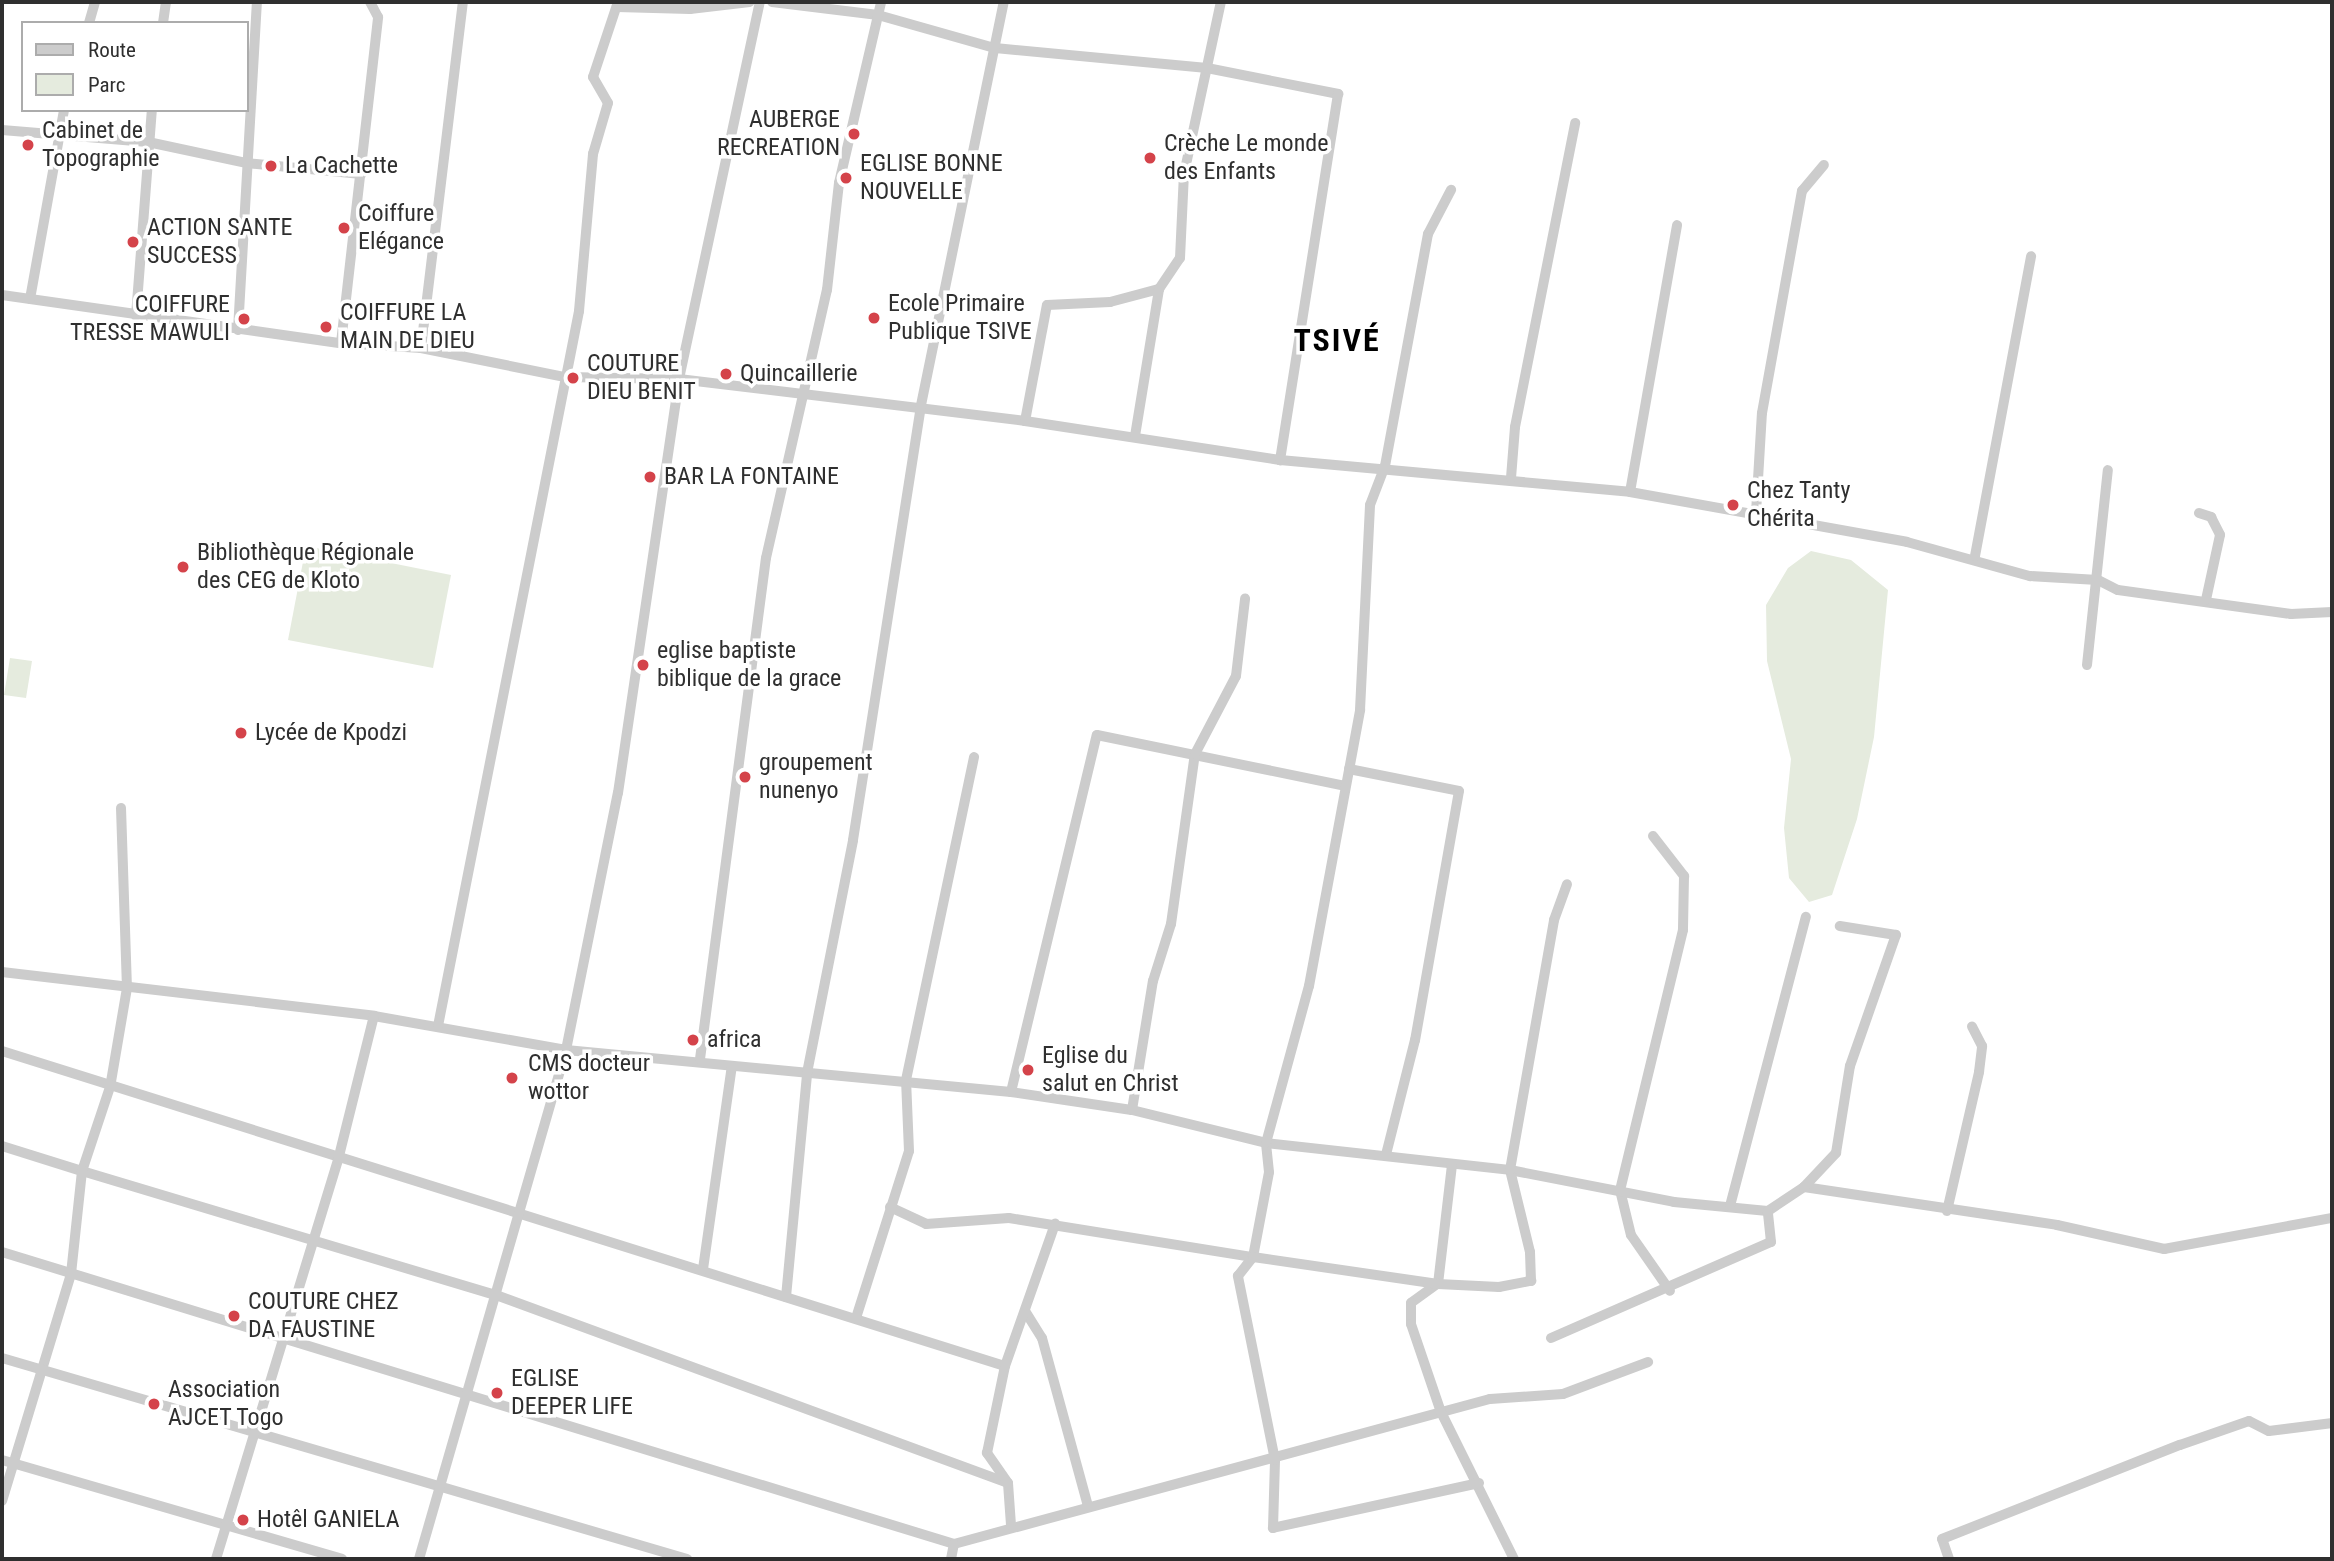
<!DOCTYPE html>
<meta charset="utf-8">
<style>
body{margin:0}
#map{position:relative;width:2334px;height:1561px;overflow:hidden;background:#fff;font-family:"Roboto Condensed",sans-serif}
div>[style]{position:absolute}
.green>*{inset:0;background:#e5ebde}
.minor>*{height:10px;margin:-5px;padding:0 5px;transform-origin:5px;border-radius:5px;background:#ccc}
.dots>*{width:19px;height:19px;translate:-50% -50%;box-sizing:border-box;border:4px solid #fff;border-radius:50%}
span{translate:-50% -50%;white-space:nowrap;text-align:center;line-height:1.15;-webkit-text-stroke:7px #fff;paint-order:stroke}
.poi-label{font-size:24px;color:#2f2f2f}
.right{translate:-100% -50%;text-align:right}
.left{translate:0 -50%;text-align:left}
.district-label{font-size:32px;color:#000;font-weight:700;letter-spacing:2px}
.frame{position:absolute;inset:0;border:4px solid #2f2f2f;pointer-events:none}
.legend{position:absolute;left:21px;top:21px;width:228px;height:91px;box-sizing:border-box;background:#fff;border:2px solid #acacac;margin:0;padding:9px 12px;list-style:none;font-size:21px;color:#2f2f2f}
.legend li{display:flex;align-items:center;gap:14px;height:35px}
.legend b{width:35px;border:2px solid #acacac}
</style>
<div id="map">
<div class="green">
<div style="clip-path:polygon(306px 546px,451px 575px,433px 668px,288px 640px)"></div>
<div style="clip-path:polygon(1811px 551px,1851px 560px,1888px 590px,1874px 737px,1857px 819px,1832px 895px,1809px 902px,1789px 878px,1784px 828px,1791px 759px,1767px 661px,1766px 605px,1788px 568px)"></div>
<div style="clip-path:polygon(10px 658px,32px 661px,26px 698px,4px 695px)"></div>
</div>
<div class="minor">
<div style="left:772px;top:2px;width:107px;rotate:7deg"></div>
<div style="left:878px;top:15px;width:122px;rotate:15.8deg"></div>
<div style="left:995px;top:48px;width:213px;rotate:5.4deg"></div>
<div style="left:1207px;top:68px;width:134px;rotate:11.2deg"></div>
<div style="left:1338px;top:94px;width:371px;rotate:99deg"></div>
<div style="left:617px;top:7px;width:73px;rotate:1.6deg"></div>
<div style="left:690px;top:9px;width:60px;rotate:-6.7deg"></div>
<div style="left:89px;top:23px;width:22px;rotate:-74deg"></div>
<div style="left:163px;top:23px;width:21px;rotate:-82deg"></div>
<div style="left:2px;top:130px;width:146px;rotate:4.7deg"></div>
<div style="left:148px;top:142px;width:100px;rotate:12.1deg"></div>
<div style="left:246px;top:163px;width:116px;rotate:5.5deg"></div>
<div style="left:2px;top:295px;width:342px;rotate:8.1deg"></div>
<div style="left:341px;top:343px;width:80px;rotate:3.6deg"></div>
<div style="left:421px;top:348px;width:147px;rotate:11.4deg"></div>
<div style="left:565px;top:377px;width:114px;rotate:1deg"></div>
<div style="left:679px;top:379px;width:349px;rotate:6.9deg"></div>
<div style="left:1025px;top:421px;width:258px;rotate:8.7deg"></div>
<div style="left:1280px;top:460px;width:351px;rotate:5.2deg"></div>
<div style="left:1630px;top:492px;width:281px;rotate:10.2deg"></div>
<div style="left:1907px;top:542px;width:128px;rotate:15.5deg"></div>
<div style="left:2030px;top:576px;width:68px;rotate:3.4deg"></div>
<div style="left:2098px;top:580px;width:22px;rotate:27deg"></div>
<div style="left:2118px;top:590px;width:175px;rotate:7.9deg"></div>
<div style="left:2291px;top:614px;width:41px;rotate:-2.8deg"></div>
<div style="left:30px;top:299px;width:192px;rotate:-79.8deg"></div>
<div style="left:136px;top:316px;width:207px;rotate:-85.6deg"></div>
<div style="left:238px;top:330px;width:329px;rotate:-86.7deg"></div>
<div style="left:341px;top:343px;width:328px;rotate:-83.5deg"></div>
<div style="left:378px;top:17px;width:17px;rotate:-118deg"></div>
<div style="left:421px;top:348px;width:349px;rotate:-83.1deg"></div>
<div style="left:1025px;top:421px;width:118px;rotate:-79.3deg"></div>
<div style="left:1047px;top:305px;width:63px;rotate:-2.7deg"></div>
<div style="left:1110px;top:302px;width:51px;rotate:-14.9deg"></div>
<div style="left:1135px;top:436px;width:149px;rotate:-80.7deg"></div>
<div style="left:1159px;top:289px;width:37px;rotate:-56deg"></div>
<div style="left:1180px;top:258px;width:84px;rotate:-87.3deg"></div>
<div style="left:1184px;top:174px;width:176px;rotate:-77.9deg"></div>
<div style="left:1511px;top:478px;width:51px;rotate:-85.5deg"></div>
<div style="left:1515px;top:427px;width:310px;rotate:-78.8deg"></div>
<div style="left:1630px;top:492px;width:271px;rotate:-80deg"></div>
<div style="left:1756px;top:513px;width:100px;rotate:-86.6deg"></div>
<div style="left:1762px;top:413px;width:226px;rotate:-79.8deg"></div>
<div style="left:1802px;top:191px;width:34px;rotate:-50deg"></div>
<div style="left:2199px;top:513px;width:13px;rotate:18deg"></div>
<div style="left:2211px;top:517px;width:20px;rotate:63deg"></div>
<div style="left:2220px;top:535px;width:66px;rotate:102.2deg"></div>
<div style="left:1975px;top:556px;width:305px;rotate:-79.4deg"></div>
<div style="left:2087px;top:665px;width:196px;rotate:-83.9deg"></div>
<div style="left:1349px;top:769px;width:112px;rotate:11.3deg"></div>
<div style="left:1459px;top:791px;width:253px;rotate:100deg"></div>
<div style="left:1415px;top:1040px;width:119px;rotate:104.2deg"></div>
<div style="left:121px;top:808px;width:180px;rotate:88.1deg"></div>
<div style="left:127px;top:988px;width:100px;rotate:99.7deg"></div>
<div style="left:110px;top:1087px;width:89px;rotate:108.4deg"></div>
<div style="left:82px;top:1171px;width:432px;rotate:16.7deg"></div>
<div style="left:496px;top:1295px;width:545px;rotate:20.16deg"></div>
<div style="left:1653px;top:836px;width:51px;rotate:52.2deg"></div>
<div style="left:1684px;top:876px;width:54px;rotate:91.1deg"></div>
<div style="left:1683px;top:930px;width:268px;rotate:103.6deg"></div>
<div style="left:1620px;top:1190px;width:46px;rotate:76.3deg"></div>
<div style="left:1631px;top:1235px;width:68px;rotate:55.1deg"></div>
<div style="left:2px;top:972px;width:375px;rotate:6.7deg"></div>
<div style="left:374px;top:1016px;width:195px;rotate:10deg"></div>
<div style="left:566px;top:1050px;width:447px;rotate:5.4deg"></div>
<div style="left:1011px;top:1092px;width:122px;rotate:8.5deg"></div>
<div style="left:1132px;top:1110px;width:138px;rotate:13.8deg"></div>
<div style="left:1266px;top:1143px;width:245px;rotate:6.3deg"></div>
<div style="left:1510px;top:1170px;width:167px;rotate:11deg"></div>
<div style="left:1674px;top:1202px;width:94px;rotate:5.5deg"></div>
<div style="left:1768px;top:1211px;width:43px;rotate:-33.7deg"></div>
<div style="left:1804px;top:1187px;width:256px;rotate:8.5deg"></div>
<div style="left:2057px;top:1225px;width:110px;rotate:12.6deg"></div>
<div style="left:2164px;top:1249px;width:171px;rotate:-10.5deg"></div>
<div style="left:438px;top:1026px;width:729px;rotate:-78.84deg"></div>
<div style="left:579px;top:311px;width:158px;rotate:-84.9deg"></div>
<div style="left:593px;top:154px;width:53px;rotate:-73.6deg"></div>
<div style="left:608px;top:103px;width:30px;rotate:-120deg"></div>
<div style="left:593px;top:77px;width:79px;rotate:-71.6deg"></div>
<div style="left:2px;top:1051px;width:1051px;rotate:17.44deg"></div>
<div style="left:700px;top:1059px;width:505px;rotate:-82.5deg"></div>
<div style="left:766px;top:558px;width:275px;rotate:-77.2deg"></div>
<div style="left:827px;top:290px;width:108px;rotate:-83.6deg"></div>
<div style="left:839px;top:183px;width:186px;rotate:-76.9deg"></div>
<div style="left:1011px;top:1092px;width:367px;rotate:-76.5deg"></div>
<div style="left:1097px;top:735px;width:253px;rotate:11.6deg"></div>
<div style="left:1132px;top:1110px;width:131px;rotate:-80.8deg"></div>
<div style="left:1153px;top:981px;width:60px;rotate:-72.5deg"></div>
<div style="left:1171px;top:924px;width:172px;rotate:-82deg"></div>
<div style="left:1195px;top:754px;width:88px;rotate:-62.3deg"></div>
<div style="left:1236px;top:676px;width:78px;rotate:-83.3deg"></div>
<div style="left:2px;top:1146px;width:84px;rotate:17.4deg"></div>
<div style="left:82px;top:1171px;width:104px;rotate:96.1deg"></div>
<div style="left:71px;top:1274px;width:237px;rotate:106.9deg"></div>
<div style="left:1804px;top:1187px;width:47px;rotate:-46.7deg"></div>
<div style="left:1836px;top:1153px;width:88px;rotate:-80.9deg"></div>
<div style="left:1850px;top:1066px;width:139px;rotate:-70.7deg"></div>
<div style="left:1896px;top:935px;width:57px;rotate:-170.9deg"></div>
<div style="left:1730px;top:1206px;width:299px;rotate:-75.3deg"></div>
<div style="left:890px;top:1207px;width:40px;rotate:25deg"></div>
<div style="left:926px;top:1224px;width:83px;rotate:-4.1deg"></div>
<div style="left:1009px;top:1218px;width:247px;rotate:9.1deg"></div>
<div style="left:1253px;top:1257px;width:86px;rotate:-79.3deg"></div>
<div style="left:1269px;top:1172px;width:29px;rotate:-96deg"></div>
<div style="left:1266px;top:1143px;width:163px;rotate:-74.7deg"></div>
<div style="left:1309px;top:986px;width:281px;rotate:-79.5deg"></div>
<div style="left:1360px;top:710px;width:205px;rotate:-87.2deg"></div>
<div style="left:1370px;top:505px;width:42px;rotate:-69deg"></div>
<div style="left:1385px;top:466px;width:236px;rotate:-79.5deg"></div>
<div style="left:1428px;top:234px;width:50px;rotate:-62.4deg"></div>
<div style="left:1947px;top:1211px;width:143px;rotate:-77deg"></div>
<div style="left:1979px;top:1072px;width:26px;rotate:-83deg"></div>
<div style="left:1982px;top:1046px;width:22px;rotate:-117deg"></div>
<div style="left:2px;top:1252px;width:996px;rotate:17.05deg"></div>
<div style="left:954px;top:1544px;width:555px;rotate:-15.14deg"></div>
<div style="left:1490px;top:1399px;width:73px;rotate:-3.9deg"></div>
<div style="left:1563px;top:1394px;width:91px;rotate:-20.6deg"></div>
<div style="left:703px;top:1269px;width:205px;rotate:-81.9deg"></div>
<div style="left:1437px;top:1284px;width:32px;rotate:144deg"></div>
<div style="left:1411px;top:1303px;width:21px;rotate:90deg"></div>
<div style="left:1411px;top:1324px;width:93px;rotate:71.2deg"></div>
<div style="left:1441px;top:1412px;width:164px;rotate:63.6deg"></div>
<div style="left:1438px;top:1284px;width:120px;rotate:-83.3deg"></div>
<div style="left:786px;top:1297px;width:225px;rotate:-84.6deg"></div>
<div style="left:807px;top:1073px;width:237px;rotate:-78.8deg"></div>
<div style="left:853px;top:840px;width:435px;rotate:-81.1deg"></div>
<div style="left:920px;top:410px;width:417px;rotate:-78.4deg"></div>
<div style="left:1025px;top:1311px;width:32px;rotate:58deg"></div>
<div style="left:1042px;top:1338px;width:171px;rotate:74.7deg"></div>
<div style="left:856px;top:1318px;width:175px;rotate:-72.4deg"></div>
<div style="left:909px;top:1151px;width:71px;rotate:-92.4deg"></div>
<div style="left:906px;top:1080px;width:330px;rotate:-78.1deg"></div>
<div style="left:1551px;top:1338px;width:240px;rotate:-23.6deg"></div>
<div style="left:1771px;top:1242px;width:31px;rotate:-96deg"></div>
<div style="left:2px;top:1358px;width:714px;rotate:16.35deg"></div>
<div style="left:2px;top:1460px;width:354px;rotate:16.2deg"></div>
<div style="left:1479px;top:1483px;width:211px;rotate:167.7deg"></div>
<div style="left:1273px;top:1528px;width:68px;rotate:-88.3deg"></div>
<div style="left:1275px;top:1460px;width:188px;rotate:-101.4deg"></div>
<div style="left:1238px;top:1276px;width:24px;rotate:-52deg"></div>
<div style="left:1253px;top:1257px;width:187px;rotate:8.3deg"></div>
<div style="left:1438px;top:1284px;width:61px;rotate:2.8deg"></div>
<div style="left:1499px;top:1287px;width:33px;rotate:-11deg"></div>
<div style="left:1531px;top:1281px;width:29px;rotate:-92deg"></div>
<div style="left:1530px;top:1252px;width:84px;rotate:-103.7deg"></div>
<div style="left:1510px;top:1170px;width:254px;rotate:-80deg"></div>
<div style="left:1554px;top:920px;width:38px;rotate:-70deg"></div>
<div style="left:1011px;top:1525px;width:42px;rotate:-94.1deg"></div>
<div style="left:1008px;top:1483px;width:37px;rotate:-125deg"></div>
<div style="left:987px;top:1453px;width:89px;rotate:-78.3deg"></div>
<div style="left:1005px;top:1366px;width:151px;rotate:-70.6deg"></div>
<div style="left:216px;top:1559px;width:417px;rotate:-73deg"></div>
<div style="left:338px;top:1160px;width:148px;rotate:-76deg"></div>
<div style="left:419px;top:1559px;width:530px;rotate:-73.89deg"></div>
<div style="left:566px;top:1050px;width:262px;rotate:-78.6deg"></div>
<div style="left:618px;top:793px;width:418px;rotate:-81.6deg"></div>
<div style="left:679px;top:379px;width:386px;rotate:-77.9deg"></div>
<div style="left:951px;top:1559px;width:15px;rotate:-79deg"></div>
<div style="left:1949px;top:1559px;width:21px;rotate:-109deg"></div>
<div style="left:1942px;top:1539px;width:256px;rotate:-21.6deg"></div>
<div style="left:2180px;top:1445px;width:73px;rotate:-19.2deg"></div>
<div style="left:2249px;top:1421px;width:22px;rotate:27deg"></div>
<div style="left:2269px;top:1431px;width:64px;rotate:-7.2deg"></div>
</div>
<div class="dots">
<div style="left:854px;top:134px;background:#d4434a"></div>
<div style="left:28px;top:145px;background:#d4434a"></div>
<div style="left:1150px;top:158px;background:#d4434a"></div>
<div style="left:271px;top:166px;background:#d4434a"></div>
<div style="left:846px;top:178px;background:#d4434a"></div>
<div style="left:344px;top:228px;background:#d4434a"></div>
<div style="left:133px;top:242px;background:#d4434a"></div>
<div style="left:874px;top:318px;background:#d4434a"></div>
<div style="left:244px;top:319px;background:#d4434a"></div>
<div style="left:326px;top:327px;background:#d4434a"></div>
<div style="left:726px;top:374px;background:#d4434a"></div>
<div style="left:573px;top:378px;background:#d4434a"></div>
<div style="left:650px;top:477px;background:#d4434a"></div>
<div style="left:1733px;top:505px;background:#d4434a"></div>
<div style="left:183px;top:567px;background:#d4434a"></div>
<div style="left:643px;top:665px;background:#d4434a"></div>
<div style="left:241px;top:733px;background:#d4434a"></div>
<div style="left:745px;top:777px;background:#d4434a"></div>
<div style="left:693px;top:1040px;background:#d4434a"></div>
<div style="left:1028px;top:1070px;background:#d4434a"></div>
<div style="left:512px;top:1078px;background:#d4434a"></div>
<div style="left:234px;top:1316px;background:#d4434a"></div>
<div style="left:497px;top:1393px;background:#d4434a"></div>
<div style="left:154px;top:1404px;background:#d4434a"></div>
<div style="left:243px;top:1520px;background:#d4434a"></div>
</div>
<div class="poi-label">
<span class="right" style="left:840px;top:134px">AUBERGE<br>RECREATION</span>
<span class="left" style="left:42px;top:145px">Cabinet de<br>Topographie</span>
<span class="left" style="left:1164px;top:158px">Crèche Le monde<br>des Enfants</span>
<span class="left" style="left:860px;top:178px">EGLISE BONNE<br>NOUVELLE</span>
<span class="left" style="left:285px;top:166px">La Cachette</span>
<span class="left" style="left:358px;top:228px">Coiffure<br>Elégance</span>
<span class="left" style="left:147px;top:242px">ACTION SANTE<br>SUCCESS</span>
<span class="left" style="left:888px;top:318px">Ecole Primaire<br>Publique TSIVE</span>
<span class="right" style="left:230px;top:319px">COIFFURE<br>TRESSE MAWULI</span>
<span class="left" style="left:340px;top:327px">COIFFURE LA<br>MAIN DE DIEU</span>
<span class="left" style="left:587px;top:378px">COUTURE<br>DIEU BENIT</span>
<span class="left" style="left:740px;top:374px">Quincaillerie</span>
<span class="left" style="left:664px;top:477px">BAR LA FONTAINE</span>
<span class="left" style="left:1747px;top:505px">Chez Tanty<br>Chérita</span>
<span class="left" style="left:197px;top:567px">Bibliothèque Régionale<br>des CEG de Kloto</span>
<span class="left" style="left:657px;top:665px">eglise baptiste<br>biblique de la grace</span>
<span class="left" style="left:255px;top:733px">Lycée de Kpodzi</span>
<span class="left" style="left:759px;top:777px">groupement<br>nunenyo</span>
<span class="left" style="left:707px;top:1040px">africa</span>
<span class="left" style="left:1042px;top:1070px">Eglise du<br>salut en Christ</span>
<span class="left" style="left:528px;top:1078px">CMS docteur<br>wottor</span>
<span class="left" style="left:248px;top:1316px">COUTURE CHEZ<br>DA FAUSTINE</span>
<span class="left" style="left:511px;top:1393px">EGLISE<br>DEEPER LIFE</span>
<span class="left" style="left:168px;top:1404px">Association<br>AJCET Togo</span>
<span class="left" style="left:257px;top:1520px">Hotêl GANIELA</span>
</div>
<div class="district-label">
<span style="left:1337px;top:340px">TSIVÉ</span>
</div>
<div class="frame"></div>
<ul class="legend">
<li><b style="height:9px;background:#ccc"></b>Route</li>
<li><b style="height:19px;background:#e5ebde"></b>Parc</li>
</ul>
</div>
